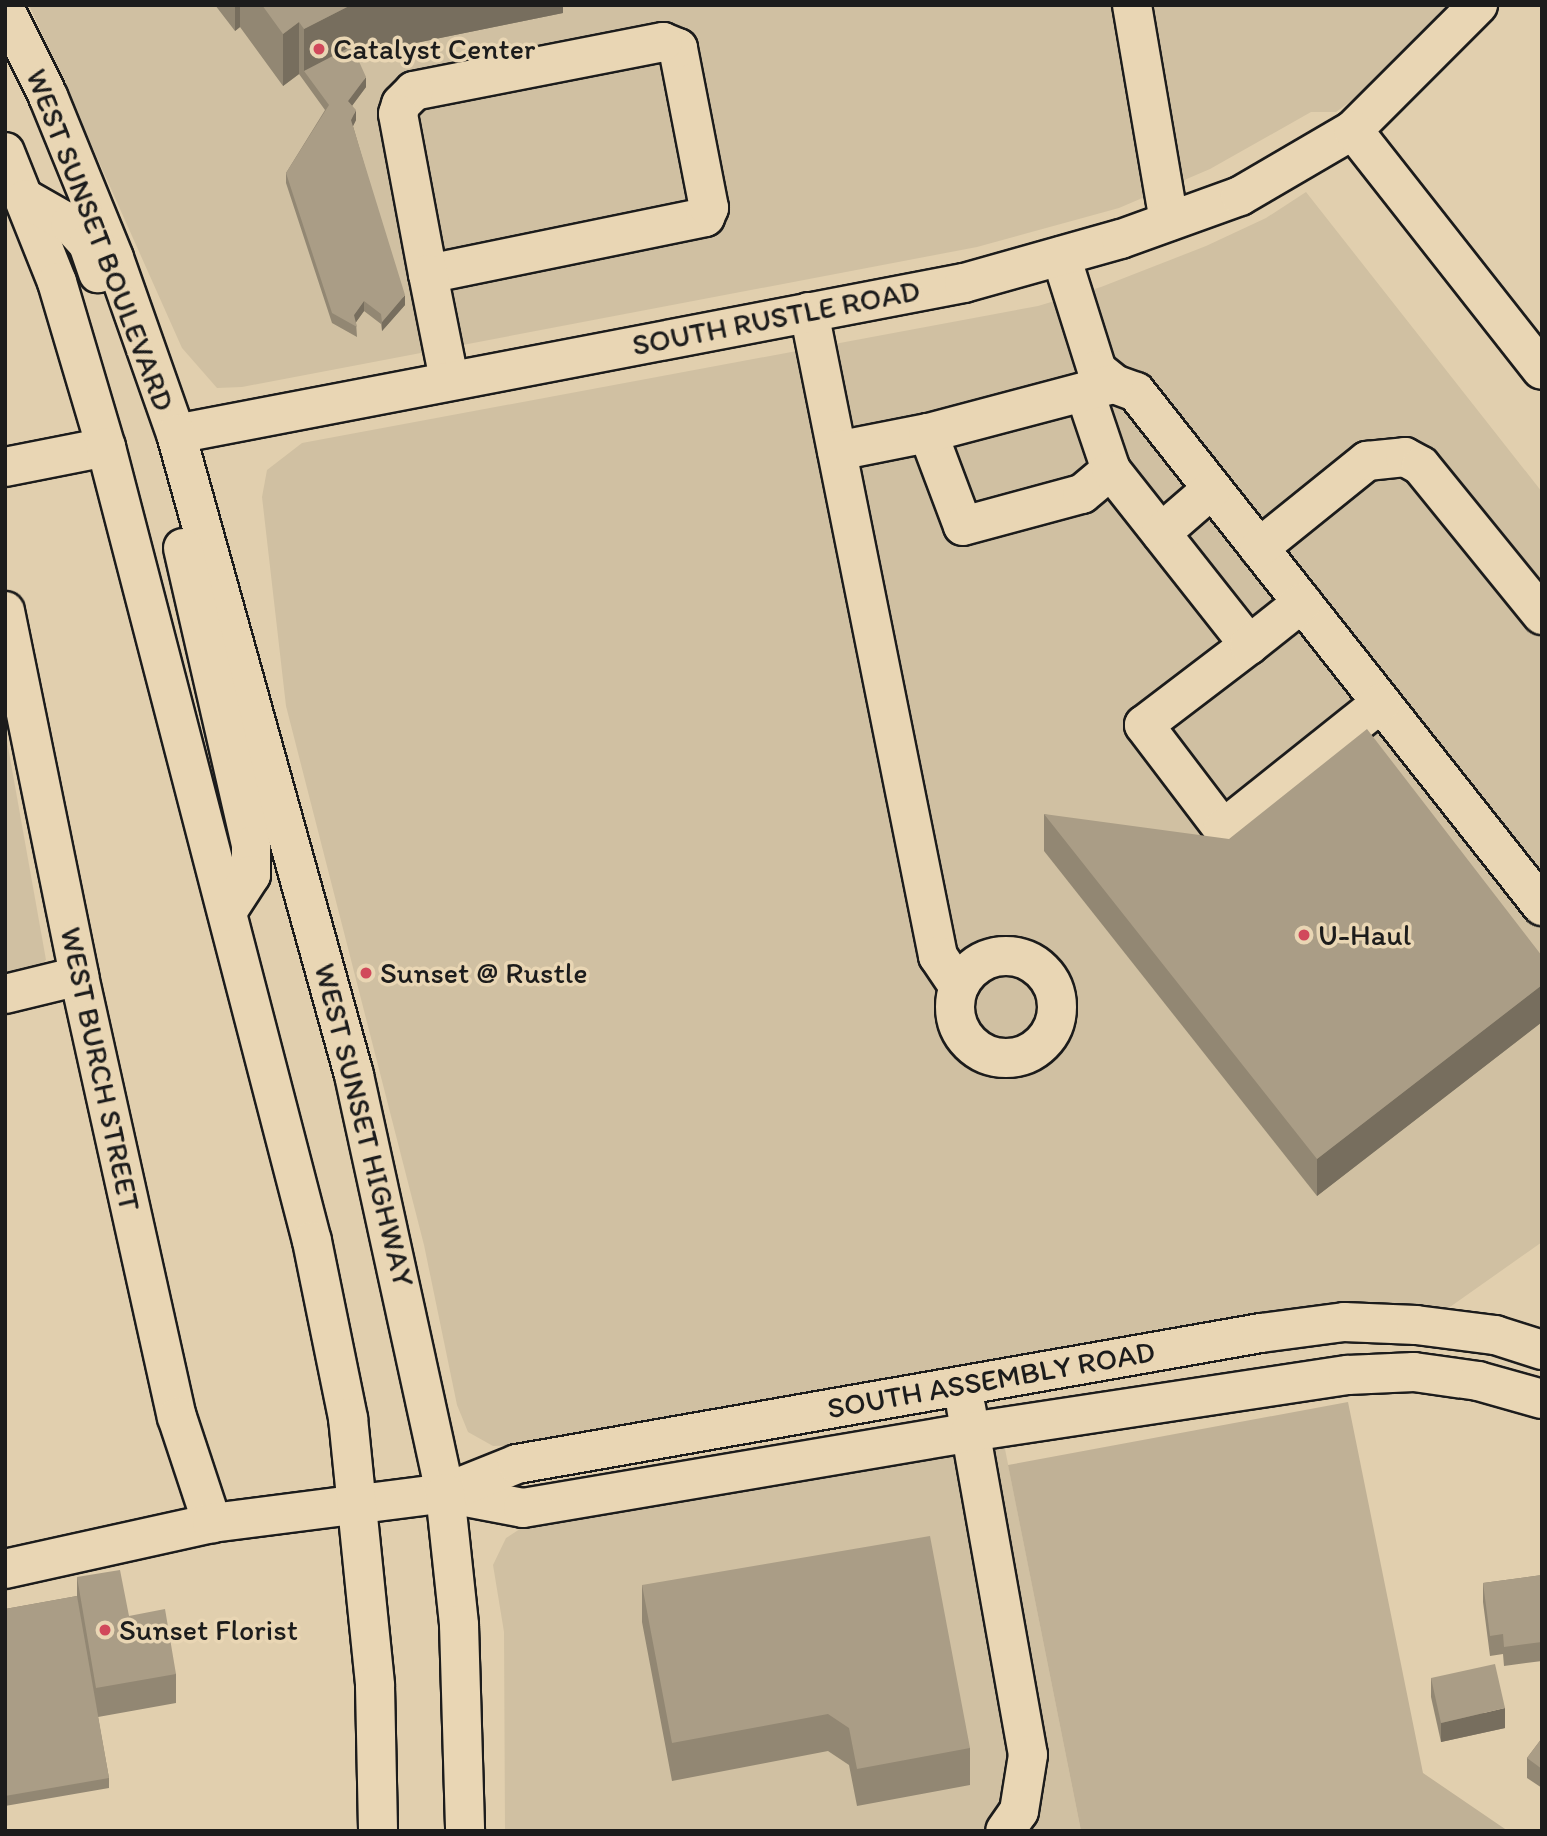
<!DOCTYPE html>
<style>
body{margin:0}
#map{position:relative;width:1547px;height:1836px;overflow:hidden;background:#e1cfae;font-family:Itim,sans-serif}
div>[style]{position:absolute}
.built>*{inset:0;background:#d0c0a2}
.green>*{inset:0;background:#c0b196}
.roads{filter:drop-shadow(2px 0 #1c1c1c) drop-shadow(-2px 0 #1c1c1c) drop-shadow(0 2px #1c1c1c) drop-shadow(0 -2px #1c1c1c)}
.minor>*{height:38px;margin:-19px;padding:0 19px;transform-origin:19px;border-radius:19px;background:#e9d6b4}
.minor>.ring{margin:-19px;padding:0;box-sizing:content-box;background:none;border:38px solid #e9d6b4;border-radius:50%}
.major>*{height:38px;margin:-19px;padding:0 19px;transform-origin:19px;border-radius:19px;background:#e9d6b4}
.highway>*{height:38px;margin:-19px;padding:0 19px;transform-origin:19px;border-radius:19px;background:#e9d6b4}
.wall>*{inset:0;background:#928773}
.shaded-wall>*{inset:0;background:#776e5e}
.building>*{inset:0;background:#aa9d86}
.dots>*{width:19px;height:19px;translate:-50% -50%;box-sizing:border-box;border:4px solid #e9d6b4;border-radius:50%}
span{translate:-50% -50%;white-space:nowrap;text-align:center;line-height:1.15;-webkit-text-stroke:7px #e9d6b4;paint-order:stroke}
.poi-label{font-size:30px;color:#1c1c1c}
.left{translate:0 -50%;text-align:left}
.street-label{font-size:30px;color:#1c1c1c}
.frame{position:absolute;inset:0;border:7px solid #1c1c1c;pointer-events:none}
</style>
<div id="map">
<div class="built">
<div style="clip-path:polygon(29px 5px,1456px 5px,1374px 84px,1336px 112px,1311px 112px,1210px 169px,1119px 208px,977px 247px,242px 387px,217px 388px,182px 348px)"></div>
<div style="clip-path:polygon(1306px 192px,1542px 492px,1542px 1242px,1440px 1314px,523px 1445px,493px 1446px,468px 1432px,457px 1405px,424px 1245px,286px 706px,262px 497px,267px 470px,302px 443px,1038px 306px,1101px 287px,1206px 246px,1266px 218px)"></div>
<div style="clip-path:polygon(5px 730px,46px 960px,32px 973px,5px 981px)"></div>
<div style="clip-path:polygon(1004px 1444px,1081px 1831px,505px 1831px,504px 1632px,493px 1565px,506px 1538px,526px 1525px)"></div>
</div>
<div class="green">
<div style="clip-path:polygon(1348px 1402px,1423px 1773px,1508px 1831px,1081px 1831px,1008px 1465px)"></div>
</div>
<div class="roads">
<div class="minor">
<div style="left:1132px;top:5px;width:219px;rotate:80.3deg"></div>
<div style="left:1061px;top:256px;width:120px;rotate:72.5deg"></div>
<div style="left:1097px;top:370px;width:22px;rotate:39deg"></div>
<div style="left:1114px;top:384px;width:23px;rotate:20deg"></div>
<div style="left:1136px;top:392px;width:655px;rotate:51.7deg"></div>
<div style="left:428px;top:274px;width:283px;rotate:-11.6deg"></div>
<div style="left:705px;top:217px;width:10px;rotate:-66deg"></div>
<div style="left:709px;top:208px;width:163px;rotate:-101deg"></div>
<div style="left:678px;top:48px;width:16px;rotate:-158deg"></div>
<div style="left:663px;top:42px;width:254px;rotate:168.9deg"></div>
<div style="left:414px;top:91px;width:18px;rotate:135deg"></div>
<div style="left:401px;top:104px;width:10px;rotate:107deg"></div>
<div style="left:398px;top:114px;width:163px;rotate:79.4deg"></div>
<div style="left:428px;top:274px;width:107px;rotate:78.7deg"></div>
<div style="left:809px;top:312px;width:657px;rotate:78.67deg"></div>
<div style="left:938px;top:956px;width:37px;rotate:56deg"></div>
<div style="left:1085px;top:393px;width:81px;rotate:71.3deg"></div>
<div style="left:928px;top:433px;width:99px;rotate:69.4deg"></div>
<div style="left:963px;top:526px;width:123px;rotate:-15.1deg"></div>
<div style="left:1082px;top:494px;width:38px;rotate:-40deg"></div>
<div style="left:1111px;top:470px;width:223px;rotate:51.7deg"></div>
<div style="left:1249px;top:645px;width:132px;rotate:142.7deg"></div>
<div style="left:1144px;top:725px;width:131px;rotate:52.8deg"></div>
<div style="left:1223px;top:829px;width:202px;rotate:-38.6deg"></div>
<div style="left:176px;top:434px;width:802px;rotate:-10.85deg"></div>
<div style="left:964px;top:283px;width:163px;rotate:-15.7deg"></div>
<div style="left:1121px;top:239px;width:127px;rotate:-19.9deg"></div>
<div style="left:1240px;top:196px;width:131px;rotate:-30.3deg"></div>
<div style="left:1353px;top:130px;width:177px;rotate:-45deg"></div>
<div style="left:837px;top:451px;width:93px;rotate:-11.2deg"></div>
<div style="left:928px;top:433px;width:192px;rotate:-14.8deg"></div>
<div style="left:5px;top:467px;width:103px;rotate:-11.2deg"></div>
<div style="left:1161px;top:533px;width:67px;rotate:-40.8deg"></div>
<div style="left:1259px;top:548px;width:139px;rotate:-38.9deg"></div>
<div style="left:1367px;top:461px;width:38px;rotate:-6deg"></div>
<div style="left:1405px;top:457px;width:18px;rotate:29deg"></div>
<div style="left:1421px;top:466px;width:192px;rotate:50.9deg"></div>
<div style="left:5px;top:611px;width:372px;rotate:78.5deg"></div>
<div style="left:79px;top:976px;width:452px;rotate:77.5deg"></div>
<div style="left:177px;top:1417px;width:112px;rotate:71.7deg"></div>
<div style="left:1249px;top:645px;width:68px;rotate:-38.4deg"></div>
<div class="ring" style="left:955px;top:956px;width:64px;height:64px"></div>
<div style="left:5px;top:994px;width:76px;rotate:-13.7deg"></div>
<div style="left:966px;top:1407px;width:353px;rotate:79.9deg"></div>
<div style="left:1028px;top:1755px;width:57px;rotate:99.1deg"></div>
<div style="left:1019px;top:1811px;width:24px;rotate:125deg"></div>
<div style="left:445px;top:1493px;width:79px;rotate:10.9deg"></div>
<div style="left:523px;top:1508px;width:453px;rotate:-9.6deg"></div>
<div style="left:970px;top:1432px;width:382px;rotate:-8.6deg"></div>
<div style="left:1348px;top:1375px;width:66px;rotate:-2.6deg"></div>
<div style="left:1414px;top:1372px;width:65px;rotate:8deg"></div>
<div style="left:1478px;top:1381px;width:66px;rotate:15.7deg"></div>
<div style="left:5px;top:1569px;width:212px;rotate:-12.5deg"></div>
<div style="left:212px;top:1523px;width:235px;rotate:-7.3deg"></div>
<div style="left:445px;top:1493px;width:78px;rotate:-21.9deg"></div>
<div style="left:517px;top:1464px;width:755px;rotate:-9.99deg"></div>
<div style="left:1261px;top:1333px;width:84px;rotate:-7.5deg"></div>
<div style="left:1344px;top:1322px;width:72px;rotate:2.4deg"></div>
<div style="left:1416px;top:1325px;width:80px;rotate:7.2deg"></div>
<div style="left:1495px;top:1335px;width:49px;rotate:17.7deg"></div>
</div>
<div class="major">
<div style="left:5px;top:9px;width:97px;rotate:63.7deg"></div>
<div style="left:48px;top:96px;width:175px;rotate:67.8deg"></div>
<div style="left:114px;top:258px;width:187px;rotate:70.6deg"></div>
<div style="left:176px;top:434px;width:665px;rotate:74.48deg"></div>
<div style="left:354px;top:1075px;width:428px;rotate:77.7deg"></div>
<div style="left:445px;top:1493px;width:133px;rotate:83.9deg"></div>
<div style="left:459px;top:1625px;width:206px;rotate:88.3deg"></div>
<div style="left:5px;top:152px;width:140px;rotate:68.2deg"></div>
<div style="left:57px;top:282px;width:172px;rotate:73.5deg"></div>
<div style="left:106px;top:447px;width:820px;rotate:75.46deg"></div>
<div style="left:312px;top:1241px;width:181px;rotate:78.5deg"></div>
<div style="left:348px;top:1418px;width:269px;rotate:84.2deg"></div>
<div style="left:375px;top:1686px;width:145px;rotate:88.8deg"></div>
<div style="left:26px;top:199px;width:51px;rotate:29.6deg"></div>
<div style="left:70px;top:224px;width:27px;rotate:48deg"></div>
<div style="left:88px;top:244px;width:31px;rotate:71deg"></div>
<div style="left:183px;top:548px;width:306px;rotate:77.1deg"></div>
<div style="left:251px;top:846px;width:29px;rotate:90deg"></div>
<div style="left:251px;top:875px;width:44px;rotate:123deg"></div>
</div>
<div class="highway">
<div style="left:1353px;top:130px;width:305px;rotate:51.8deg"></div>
</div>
</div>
<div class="wall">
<div style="clip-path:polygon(215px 5px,563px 5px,563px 13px,356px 55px,366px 87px,352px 106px,356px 120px,353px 126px,405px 305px,382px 331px,381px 324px,364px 311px,356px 322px,357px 337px,332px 323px,286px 183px,286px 173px,325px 110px,299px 74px,283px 86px,240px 27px,235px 31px)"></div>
<div style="clip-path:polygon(1044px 814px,1542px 956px,1542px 1022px,1317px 1196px,1044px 851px)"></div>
<div style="clip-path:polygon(1542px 1575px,1542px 1661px,1504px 1666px,1503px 1654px,1490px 1656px,1483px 1602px,1483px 1583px)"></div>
<div style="clip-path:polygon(77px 1577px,129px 1616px,176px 1674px,176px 1703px,98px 1717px,109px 1778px,109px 1788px,5px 1806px,5px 1609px,77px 1596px)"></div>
<div style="clip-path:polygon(642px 1585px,970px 1748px,970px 1785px,857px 1806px,849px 1765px,828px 1751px,672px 1781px,642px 1622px)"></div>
<div style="clip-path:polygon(1431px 1678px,1505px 1728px,1441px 1742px,1431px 1697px)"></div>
<div style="clip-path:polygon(1542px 1738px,1542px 1788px,1527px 1778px,1527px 1758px)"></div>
</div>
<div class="shaded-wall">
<div style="clip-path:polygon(235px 5px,240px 5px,240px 27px,235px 31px)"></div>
<div style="clip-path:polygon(351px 5px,563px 5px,563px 13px,352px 56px,304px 71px,304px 29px)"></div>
<div style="clip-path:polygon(299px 22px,299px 74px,283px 86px,283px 34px)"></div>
<div style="clip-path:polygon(366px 77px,366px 87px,348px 111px,348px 101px)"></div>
<div style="clip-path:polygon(356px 110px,356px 120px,351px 130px,351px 120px)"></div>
<div style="clip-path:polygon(405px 295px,405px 305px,382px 331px,382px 322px)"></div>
<div style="clip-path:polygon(364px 301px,364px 311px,354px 325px,354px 315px)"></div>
<div style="clip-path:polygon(1542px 985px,1542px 1022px,1317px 1196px,1317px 1159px)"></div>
<div style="clip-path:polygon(1505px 1708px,1505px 1728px,1441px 1742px,1441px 1723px)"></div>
</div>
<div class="building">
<div style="clip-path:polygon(262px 5px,351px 5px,304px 29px,299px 22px,283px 34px)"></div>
<div style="clip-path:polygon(352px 46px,366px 77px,348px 101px,356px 110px,351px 120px,405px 295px,382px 322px,381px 314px,364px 301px,354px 315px,357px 327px,332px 313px,286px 173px,329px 105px,304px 71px)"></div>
<div style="clip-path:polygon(1367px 729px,1542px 956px,1542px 985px,1317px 1159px,1044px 814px,1229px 839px)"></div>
<div style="clip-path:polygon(930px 1536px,970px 1748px,857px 1769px,849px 1728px,828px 1714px,672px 1743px,642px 1585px)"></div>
<div style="clip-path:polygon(120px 1570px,129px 1616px,165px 1609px,176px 1674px,96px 1688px,77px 1577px)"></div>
<div style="clip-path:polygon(1542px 1575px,1542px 1642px,1504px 1647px,1503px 1634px,1490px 1636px,1483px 1583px)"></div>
<div style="clip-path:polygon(77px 1596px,109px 1778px,5px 1796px,5px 1609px)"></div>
<div style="clip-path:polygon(1495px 1664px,1505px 1708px,1441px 1723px,1431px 1678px)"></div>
<div style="clip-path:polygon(1542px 1738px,1542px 1769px,1527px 1758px)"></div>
</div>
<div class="dots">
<div style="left:319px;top:49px;background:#d1495b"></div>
<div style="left:1304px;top:935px;background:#d1495b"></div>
<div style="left:366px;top:973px;background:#d1495b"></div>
<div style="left:105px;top:1630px;background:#d1495b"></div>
</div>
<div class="poi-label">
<span class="left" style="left:333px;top:49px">Catalyst Center</span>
<span class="left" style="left:1318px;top:935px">U-Haul</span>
<span class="left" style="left:380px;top:973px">Sunset @ Rustle</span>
<span class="left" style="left:119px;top:1630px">Sunset Florist</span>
</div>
<div class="street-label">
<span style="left:100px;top:240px;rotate:69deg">WEST SUNSET BOULEVARD</span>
<span style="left:776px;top:318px;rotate:-11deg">SOUTH RUSTLE ROAD</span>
<span style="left:100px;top:1069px;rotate:78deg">WEST BURCH STREET</span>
<span style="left:364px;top:1125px;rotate:76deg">WEST SUNSET HIGHWAY</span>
<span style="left:991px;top:1380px;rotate:-10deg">SOUTH ASSEMBLY ROAD</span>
</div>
<div class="frame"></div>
</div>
